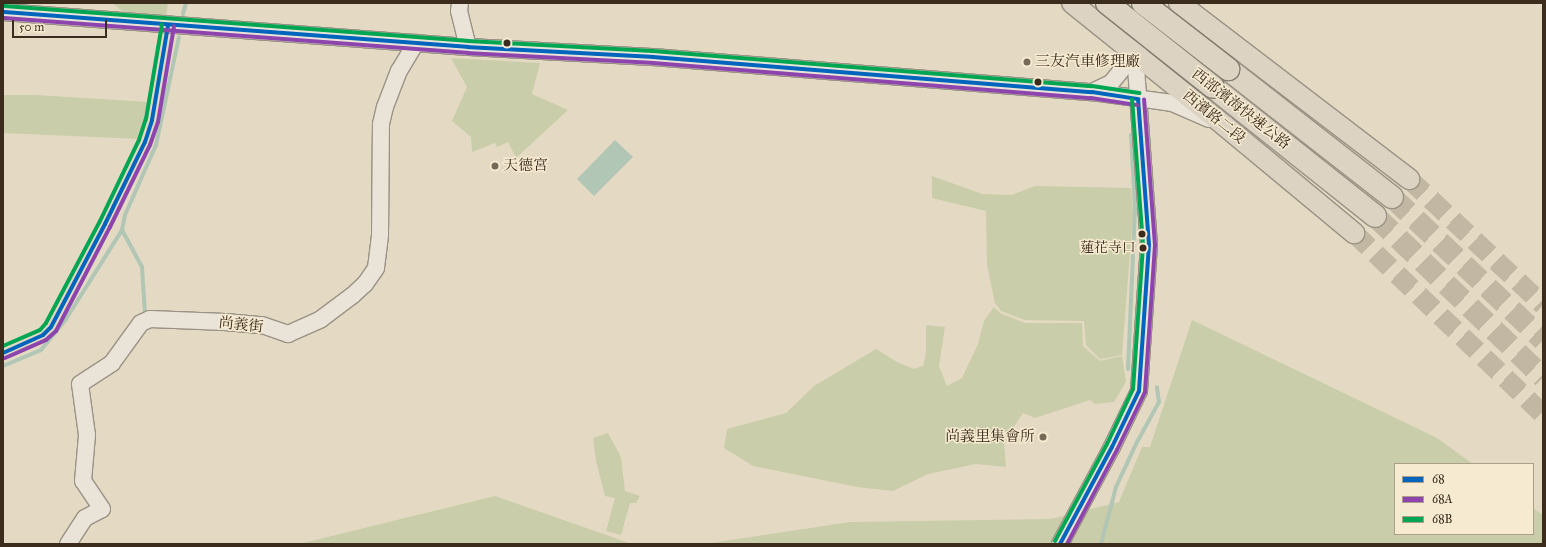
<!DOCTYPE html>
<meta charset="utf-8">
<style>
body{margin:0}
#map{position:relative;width:1546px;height:547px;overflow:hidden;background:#e4dac3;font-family:"IM FELL Great Primer","Noto Serif TC",serif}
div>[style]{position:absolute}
.green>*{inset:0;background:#c9cda9}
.water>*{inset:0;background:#b1c6b5}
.stream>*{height:4px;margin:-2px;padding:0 2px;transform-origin:2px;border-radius:2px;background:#b1c6b5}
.major-tunnel>*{height:20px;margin-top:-10px;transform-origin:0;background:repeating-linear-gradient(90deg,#c2b7a2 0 20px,transparent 0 30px)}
.highway-tunnel>*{height:22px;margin-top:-11px;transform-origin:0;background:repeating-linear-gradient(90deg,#c2b7a2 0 22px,transparent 0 33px)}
.roads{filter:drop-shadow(1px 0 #9a9284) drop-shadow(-1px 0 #9a9284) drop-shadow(0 1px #9a9284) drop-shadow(0 -1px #9a9284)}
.minor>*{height:16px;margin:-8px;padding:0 8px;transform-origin:8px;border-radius:8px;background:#e9e3d8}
.major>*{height:20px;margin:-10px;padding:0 10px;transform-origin:10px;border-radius:10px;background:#dcd3c3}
.highway>*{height:22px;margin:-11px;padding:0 11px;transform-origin:11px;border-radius:11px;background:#dcd3c3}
.bridges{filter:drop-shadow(1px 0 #827b6e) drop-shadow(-1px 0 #827b6e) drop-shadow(0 1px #827b6e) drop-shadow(0 -1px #827b6e)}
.highway-bridge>*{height:22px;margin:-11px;padding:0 11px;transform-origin:11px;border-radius:11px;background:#dcd3c3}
.bus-1>*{height:4px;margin:-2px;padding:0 2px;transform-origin:2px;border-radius:2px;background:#0065bd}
.bus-2>*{height:4px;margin:-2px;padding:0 2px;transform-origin:2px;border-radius:2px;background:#8e44ad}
.bus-3>*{height:4px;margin:-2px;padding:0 2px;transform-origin:2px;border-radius:2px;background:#00a651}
.dots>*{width:11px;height:11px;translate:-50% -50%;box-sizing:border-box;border:2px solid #f6ead0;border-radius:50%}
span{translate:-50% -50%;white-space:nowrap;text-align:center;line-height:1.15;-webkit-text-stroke:3px #f6ead0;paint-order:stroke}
.bus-label{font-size:14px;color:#3c2c1e}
.right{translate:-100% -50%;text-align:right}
.poi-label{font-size:15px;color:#3c2c1e}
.left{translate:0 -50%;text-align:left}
.street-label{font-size:15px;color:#3c2c1e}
.frame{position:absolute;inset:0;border:4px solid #3c2c1e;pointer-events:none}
.legend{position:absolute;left:1394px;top:463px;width:140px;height:72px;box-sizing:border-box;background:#f6ead0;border:1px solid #ac9e89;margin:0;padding:5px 7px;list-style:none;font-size:12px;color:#3c2c1e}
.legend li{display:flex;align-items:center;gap:8px;height:20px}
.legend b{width:20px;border:1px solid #ac9e89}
.scale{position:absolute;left:12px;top:20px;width:95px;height:18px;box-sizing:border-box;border:2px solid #3c2c1e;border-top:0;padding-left:5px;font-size:12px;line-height:14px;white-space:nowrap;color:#3c2c1e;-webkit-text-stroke:3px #f6ead0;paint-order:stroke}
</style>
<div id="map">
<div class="green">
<div style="clip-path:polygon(112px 3px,168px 3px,166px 17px,126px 14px)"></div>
<div style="clip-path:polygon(451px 58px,540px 63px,532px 94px,568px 110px,516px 158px,508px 142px,497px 147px,495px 143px,472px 152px,471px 137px,452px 121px,467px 87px)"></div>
<div style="clip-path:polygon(3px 95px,36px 95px,149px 102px,141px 139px,3px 133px)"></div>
<div style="clip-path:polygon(932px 176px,982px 194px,1011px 195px,1035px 186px,1131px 188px,1133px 214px,1122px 355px,1100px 359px,1086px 345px,1084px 321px,1025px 320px,1001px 311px,995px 303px,987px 265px,986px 211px,932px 198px)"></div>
<div style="clip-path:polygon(994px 307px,1000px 313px,1025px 323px,1082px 323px,1083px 346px,1100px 361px,1122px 356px,1126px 382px,1114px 402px,1095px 404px,1090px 400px,1035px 418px,1023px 413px,1004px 442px,1006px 467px,976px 464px,928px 474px,893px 491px,857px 487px,753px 466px,724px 448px,727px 429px,786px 413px,814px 386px,876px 349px,897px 362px,914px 369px,923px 366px,926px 354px,926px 325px,945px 327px,939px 366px,947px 386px,962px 378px,978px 344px,984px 321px)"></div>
<div style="clip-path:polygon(1192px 320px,1437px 438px,1473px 464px,1395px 464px,1395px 534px,1533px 534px,1533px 508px,1543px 515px,1543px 544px,704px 544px,850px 522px,1051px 519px,1119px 502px,1142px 447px,1150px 447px)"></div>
<div style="clip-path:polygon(608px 433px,621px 457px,625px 491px,640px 496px,636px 503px,630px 503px,621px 535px,606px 531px,615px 498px,605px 496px,596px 461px,593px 438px)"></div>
<div style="clip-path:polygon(495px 496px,632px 544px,299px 544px)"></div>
</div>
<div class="water">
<div style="clip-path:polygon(615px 140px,633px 157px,594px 196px,577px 179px)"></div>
</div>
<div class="stream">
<div style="left:183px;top:14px;width:11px;rotate:-75deg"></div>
<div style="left:145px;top:314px;width:47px;rotate:-93.7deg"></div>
<div style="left:142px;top:267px;width:42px;rotate:-118.4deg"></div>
<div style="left:122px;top:230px;width:15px;rotate:-79deg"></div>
<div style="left:125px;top:215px;width:77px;rotate:-66.1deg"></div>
<div style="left:156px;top:145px;width:110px;rotate:-78deg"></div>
<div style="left:3px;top:366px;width:41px;rotate:-22.8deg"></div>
<div style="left:41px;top:350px;width:40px;rotate:-51deg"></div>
<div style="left:66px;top:319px;width:105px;rotate:-57.8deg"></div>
<div style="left:1128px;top:369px;width:160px;rotate:-87.5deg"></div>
<div style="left:1135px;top:209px;width:74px;rotate:-93.1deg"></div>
<div style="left:1101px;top:544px;width:59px;rotate:-75.3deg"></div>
<div style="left:1116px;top:487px;width:47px;rotate:-65.1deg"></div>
<div style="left:1136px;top:444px;width:48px;rotate:-61.3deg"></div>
<div style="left:1159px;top:402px;width:15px;rotate:-98deg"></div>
</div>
<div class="major-tunnel">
<div style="left:1409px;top:179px;width:184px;rotate:43.2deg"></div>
<div style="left:1354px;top:233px;width:262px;rotate:43.8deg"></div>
</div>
<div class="highway-tunnel">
<div style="left:1392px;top:197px;width:208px;rotate:43.4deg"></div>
<div style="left:1375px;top:216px;width:233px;rotate:43.8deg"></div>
</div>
<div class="roads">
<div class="minor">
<div style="left:460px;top:3px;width:8px;rotate:97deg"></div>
<div style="left:459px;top:11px;width:37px;rotate:76deg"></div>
<div style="left:3px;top:12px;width:466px;rotate:4.3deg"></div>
<div style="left:468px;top:47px;width:185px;rotate:3.1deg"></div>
<div style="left:653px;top:57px;width:440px;rotate:4.6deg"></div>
<div style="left:1092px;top:92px;width:81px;rotate:7.8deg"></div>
<div style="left:1172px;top:103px;width:40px;rotate:23.4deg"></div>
<div style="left:1092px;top:92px;width:21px;rotate:-25deg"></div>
<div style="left:1111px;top:83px;width:38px;rotate:-51deg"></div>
<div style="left:68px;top:544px;width:31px;rotate:-57deg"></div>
<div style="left:85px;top:518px;width:19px;rotate:-28deg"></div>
<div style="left:102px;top:509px;width:34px;rotate:-124deg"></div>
<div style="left:83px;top:481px;width:46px;rotate:-85deg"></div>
<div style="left:87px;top:435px;width:51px;rotate:-97.8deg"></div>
<div style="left:80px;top:384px;width:38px;rotate:-33deg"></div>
<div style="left:112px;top:363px;width:49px;rotate:-54.1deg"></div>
<div style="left:141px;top:323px;width:10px;rotate:-24deg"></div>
<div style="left:150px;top:319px;width:75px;rotate:2.3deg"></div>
<div style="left:225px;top:322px;width:37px;rotate:5deg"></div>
<div style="left:262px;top:325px;width:28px;rotate:19deg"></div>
<div style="left:288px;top:334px;width:36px;rotate:-24deg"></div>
<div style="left:321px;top:319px;width:39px;rotate:-37deg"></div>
<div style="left:352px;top:296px;width:18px;rotate:-43deg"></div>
<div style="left:365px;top:284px;width:19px;rotate:-55deg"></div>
<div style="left:376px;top:268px;width:33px;rotate:-83deg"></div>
<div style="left:380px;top:235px;width:111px;rotate:-89.5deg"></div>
<div style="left:381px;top:124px;width:17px;rotate:-77deg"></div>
<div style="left:385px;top:107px;width:39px;rotate:-69deg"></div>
<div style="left:399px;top:71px;width:33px;rotate:-59deg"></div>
<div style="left:1060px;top:544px;width:110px;rotate:-61.8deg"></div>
<div style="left:1112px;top:447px;width:62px;rotate:-64.3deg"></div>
<div style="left:1139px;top:391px;width:146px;rotate:-86.1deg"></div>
<div style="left:1149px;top:245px;width:193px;rotate:-94.2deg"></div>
<div style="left:1135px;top:53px;width:8px;rotate:-50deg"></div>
</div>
<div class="major">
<div style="left:1072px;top:3px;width:196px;rotate:38.8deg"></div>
<div style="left:1225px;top:126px;width:168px;rotate:39.7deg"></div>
<div style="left:1179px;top:3px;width:290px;rotate:37.4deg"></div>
</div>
<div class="highway">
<div style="left:1228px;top:69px;width:208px;rotate:38deg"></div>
<div style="left:1213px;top:87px;width:207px;rotate:38.5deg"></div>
</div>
</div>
<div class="bridges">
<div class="highway-bridge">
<div style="left:1107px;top:3px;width:135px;rotate:38.4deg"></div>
<div style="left:1143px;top:3px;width:108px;rotate:37.8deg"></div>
</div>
</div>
<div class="bus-1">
<div style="left:3px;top:12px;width:466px;rotate:4.3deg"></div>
<div style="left:468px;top:47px;width:185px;rotate:3.1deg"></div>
<div style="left:653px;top:57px;width:440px;rotate:4.6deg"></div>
<div style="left:1092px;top:92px;width:47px;rotate:8.7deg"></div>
<div style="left:3px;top:353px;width:44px;rotate:-24.2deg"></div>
<div style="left:43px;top:335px;width:11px;rotate:-45deg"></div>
<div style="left:51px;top:327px;width:116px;rotate:-62.3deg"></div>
<div style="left:105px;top:224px;width:91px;rotate:-64deg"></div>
<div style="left:145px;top:142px;width:23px;rotate:-72deg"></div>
<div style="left:152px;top:120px;width:96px;rotate:-80.4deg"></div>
<div style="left:1060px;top:544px;width:110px;rotate:-61.8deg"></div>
<div style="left:1112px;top:447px;width:62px;rotate:-64.3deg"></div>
<div style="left:1139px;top:391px;width:146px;rotate:-86.1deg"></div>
<div style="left:1149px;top:245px;width:146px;rotate:-94.3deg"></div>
</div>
<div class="bus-2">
<div style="left:3px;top:18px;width:466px;rotate:4.3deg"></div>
<div style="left:468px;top:53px;width:185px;rotate:3.1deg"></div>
<div style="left:653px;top:63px;width:439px;rotate:4.6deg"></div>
<div style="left:1091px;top:98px;width:47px;rotate:8.7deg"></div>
<div style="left:5px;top:358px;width:45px;rotate:-23.7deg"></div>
<div style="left:46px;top:340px;width:13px;rotate:-42deg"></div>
<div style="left:56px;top:331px;width:117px;rotate:-62.6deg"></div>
<div style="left:110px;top:227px;width:91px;rotate:-64deg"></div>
<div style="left:150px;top:145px;width:24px;rotate:-71deg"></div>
<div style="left:158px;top:122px;width:97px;rotate:-80.5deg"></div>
<div style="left:1067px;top:544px;width:106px;rotate:-62deg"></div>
<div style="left:1117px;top:450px;width:64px;rotate:-64.2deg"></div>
<div style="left:1145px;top:392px;width:147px;rotate:-86.1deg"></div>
<div style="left:1155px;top:245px;width:146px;rotate:-94.3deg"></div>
</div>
<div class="bus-3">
<div style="left:3px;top:6px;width:466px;rotate:4.3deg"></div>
<div style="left:468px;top:41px;width:185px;rotate:3.1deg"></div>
<div style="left:653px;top:51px;width:440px;rotate:4.6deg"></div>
<div style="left:1092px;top:86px;width:48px;rotate:8.5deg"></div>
<div style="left:3px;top:346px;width:40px;rotate:-23.4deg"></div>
<div style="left:40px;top:330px;width:9px;rotate:-49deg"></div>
<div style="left:46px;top:323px;width:115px;rotate:-62.1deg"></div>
<div style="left:100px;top:221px;width:90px;rotate:-64.3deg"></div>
<div style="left:139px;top:140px;width:22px;rotate:-72deg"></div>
<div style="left:146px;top:119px;width:96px;rotate:-80.4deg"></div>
<div style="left:1055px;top:541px;width:110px;rotate:-61.8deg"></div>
<div style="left:1107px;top:444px;width:61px;rotate:-64.7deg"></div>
<div style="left:1133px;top:389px;width:144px;rotate:-86deg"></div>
<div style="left:1143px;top:245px;width:146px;rotate:-94.3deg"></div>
</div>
<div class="dots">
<div style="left:507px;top:43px;background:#3c2c1e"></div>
<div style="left:1027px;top:62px;background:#776958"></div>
<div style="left:1038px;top:82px;background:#3c2c1e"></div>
<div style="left:495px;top:166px;background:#776958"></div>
<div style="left:1142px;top:234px;background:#3c2c1e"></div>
<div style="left:1143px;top:248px;background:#3c2c1e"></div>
<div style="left:1043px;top:437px;background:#776958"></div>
</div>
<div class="bus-label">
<span class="right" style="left:1136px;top:248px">蓮花寺口</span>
</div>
<div class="poi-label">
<span class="left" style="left:1035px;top:62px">三友汽車修理廠</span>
<span class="left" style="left:503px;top:166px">天德宮</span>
<span class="right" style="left:1035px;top:437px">尚義里集會所</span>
</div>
<div class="street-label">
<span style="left:1241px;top:109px;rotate:38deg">西部濱海快速公路</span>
<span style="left:1214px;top:117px;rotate:39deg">西濱路二段</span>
<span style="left:241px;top:325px;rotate:6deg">尚義街</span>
</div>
<div class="frame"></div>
<ul class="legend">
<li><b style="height:5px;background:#0065bd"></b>68</li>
<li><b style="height:5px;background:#8e44ad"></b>68A</li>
<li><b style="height:5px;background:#00a651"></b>68B</li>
</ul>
<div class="scale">50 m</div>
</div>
